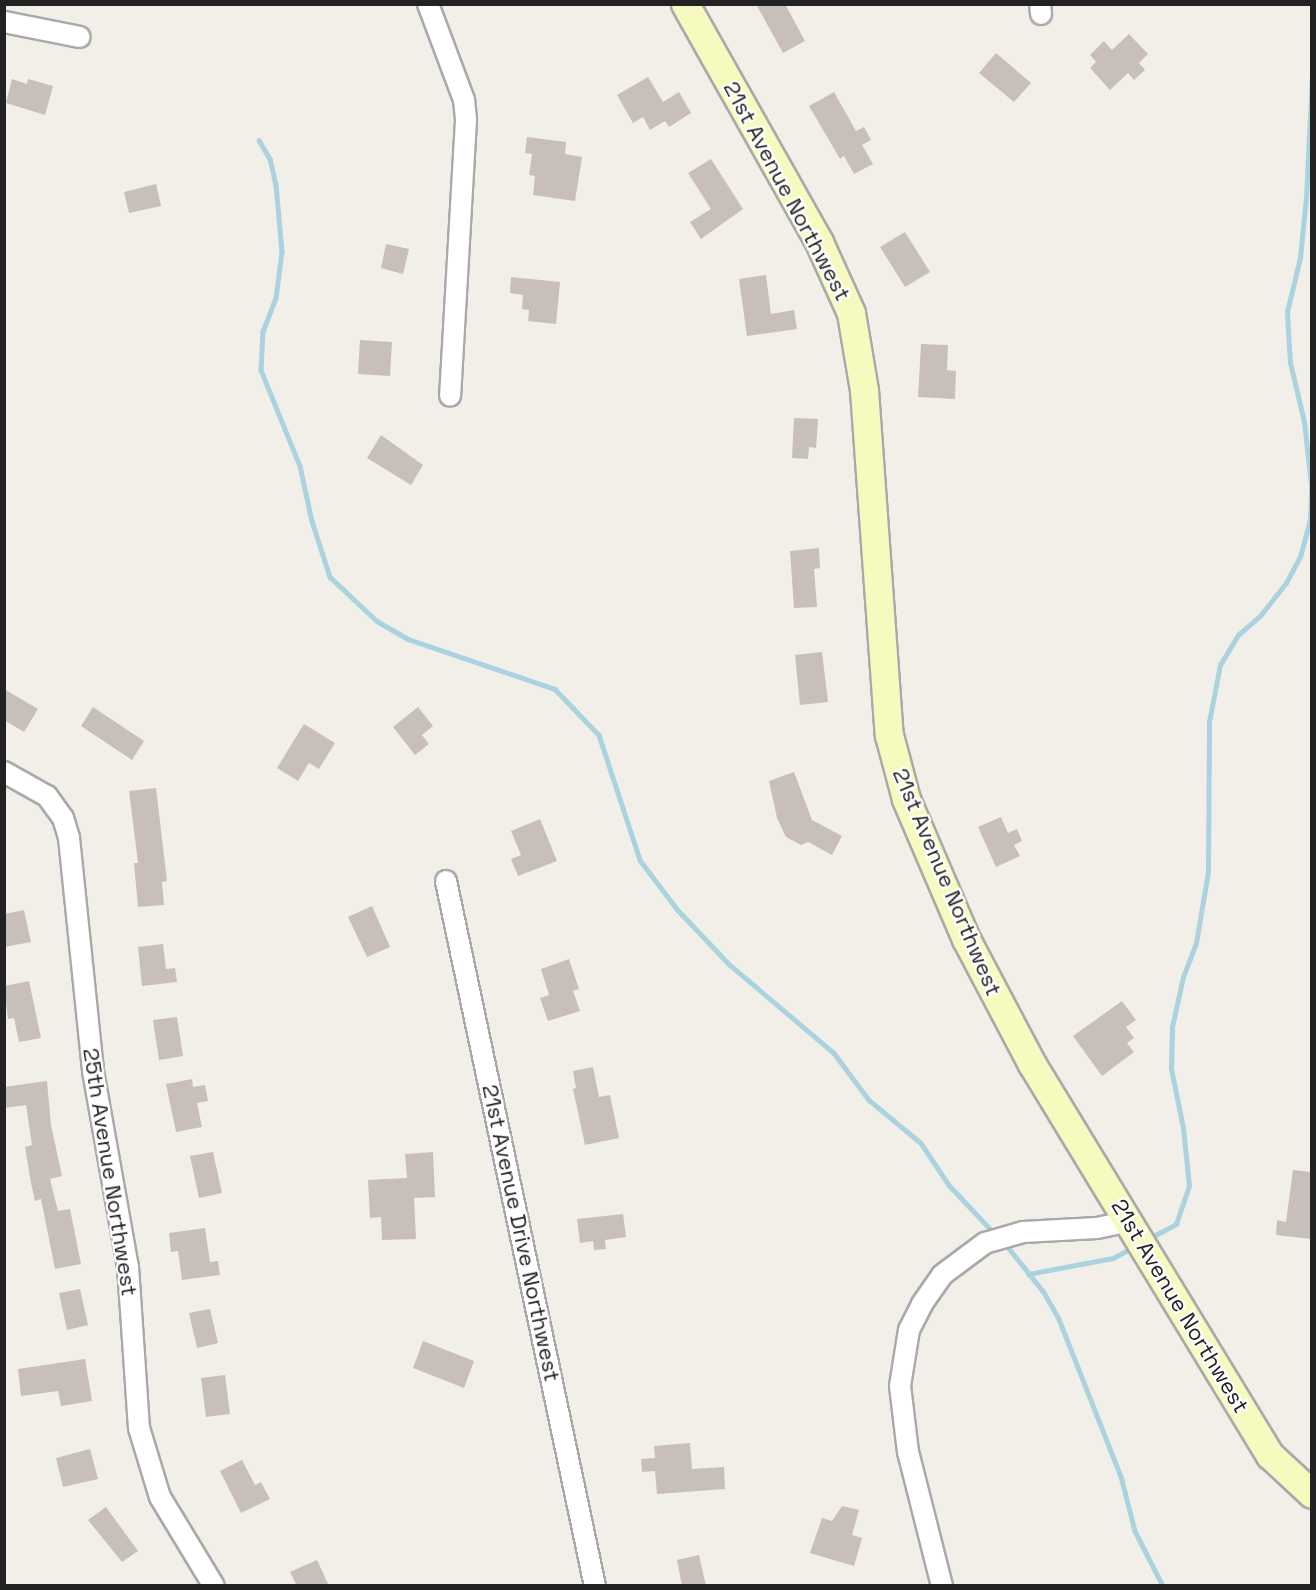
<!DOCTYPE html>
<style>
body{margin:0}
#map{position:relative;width:1316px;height:1590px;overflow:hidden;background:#f2efe9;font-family:"Space Grotesk",sans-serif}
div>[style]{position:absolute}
.stream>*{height:4.5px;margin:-2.25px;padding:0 2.25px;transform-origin:2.25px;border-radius:2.25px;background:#aad3df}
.building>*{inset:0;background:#c7bfb8}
.roads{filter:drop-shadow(2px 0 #a9a9a9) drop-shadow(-2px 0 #a9a9a9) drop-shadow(0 2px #a9a9a9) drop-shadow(0 -2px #a9a9a9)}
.street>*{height:20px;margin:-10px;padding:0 10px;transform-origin:10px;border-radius:10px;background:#fff}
.secondary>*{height:27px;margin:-13.5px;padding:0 13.5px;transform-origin:13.5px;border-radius:13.5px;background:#f7fabf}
span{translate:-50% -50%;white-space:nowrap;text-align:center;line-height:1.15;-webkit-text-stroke:4.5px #fff;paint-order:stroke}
.street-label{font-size:22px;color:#222}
.frame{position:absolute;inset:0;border:6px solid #222;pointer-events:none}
</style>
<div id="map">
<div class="stream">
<div style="left:259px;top:140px;width:22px;rotate:60deg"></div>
<div style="left:270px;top:159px;width:26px;rotate:77deg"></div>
<div style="left:276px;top:184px;width:68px;rotate:85deg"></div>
<div style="left:282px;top:252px;width:46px;rotate:97.4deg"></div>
<div style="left:276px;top:298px;width:36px;rotate:111deg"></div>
<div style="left:263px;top:332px;width:38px;rotate:93deg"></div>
<div style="left:261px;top:370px;width:104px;rotate:67.9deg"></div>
<div style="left:300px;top:466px;width:56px;rotate:77.7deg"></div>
<div style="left:312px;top:521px;width:59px;rotate:72.2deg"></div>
<div style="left:330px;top:577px;width:64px;rotate:43.1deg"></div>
<div style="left:377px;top:621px;width:36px;rotate:30deg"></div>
<div style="left:408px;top:639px;width:155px;rotate:18.8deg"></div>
<div style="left:555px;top:689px;width:64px;rotate:46.3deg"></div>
<div style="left:599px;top:735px;width:132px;rotate:71.8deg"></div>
<div style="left:640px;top:860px;width:61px;rotate:52.9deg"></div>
<div style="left:677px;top:909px;width:77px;rotate:46.6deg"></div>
<div style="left:730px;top:965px;width:136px;rotate:40.2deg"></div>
<div style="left:834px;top:1053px;width:59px;rotate:53.3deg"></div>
<div style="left:869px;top:1100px;width:67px;rotate:39.6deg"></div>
<div style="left:921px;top:1143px;width:50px;rotate:56.3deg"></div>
<div style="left:949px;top:1185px;width:67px;rotate:46.8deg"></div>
<div style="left:1148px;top:1239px;width:32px;rotate:-28deg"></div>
<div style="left:1176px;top:1224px;width:40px;rotate:-71.1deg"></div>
<div style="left:1189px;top:1186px;width:58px;rotate:-95.9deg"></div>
<div style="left:1183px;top:1128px;width:60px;rotate:-101.5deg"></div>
<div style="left:1171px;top:1069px;width:42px;rotate:-88.6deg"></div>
<div style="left:1172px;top:1027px;width:51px;rotate:-77.6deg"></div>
<div style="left:1183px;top:977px;width:36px;rotate:-69deg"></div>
<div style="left:1196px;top:943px;width:72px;rotate:-80.4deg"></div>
<div style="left:1208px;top:872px;width:150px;rotate:-89.6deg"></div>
<div style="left:1209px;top:722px;width:58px;rotate:-79.1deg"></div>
<div style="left:1220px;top:665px;width:35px;rotate:-59deg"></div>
<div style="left:1238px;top:635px;width:29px;rotate:-41deg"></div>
<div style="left:1260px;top:616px;width:42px;rotate:-51.8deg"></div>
<div style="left:1286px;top:583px;width:30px;rotate:-62deg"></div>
<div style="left:1300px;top:557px;width:38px;rotate:-75deg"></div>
<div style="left:1310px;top:520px;width:35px;rotate:-88deg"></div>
<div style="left:1311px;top:485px;width:63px;rotate:-96.3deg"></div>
<div style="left:1304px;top:422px;width:61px;rotate:-103.3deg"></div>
<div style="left:1290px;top:363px;width:51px;rotate:-93.4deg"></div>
<div style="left:1287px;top:312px;width:56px;rotate:-76.5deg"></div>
<div style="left:1300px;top:258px;width:60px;rotate:-84.3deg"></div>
<div style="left:1306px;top:198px;width:121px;rotate:-87.2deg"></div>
<div style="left:1004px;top:1242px;width:63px;rotate:51.5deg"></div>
<div style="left:1043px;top:1291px;width:32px;rotate:60deg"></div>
<div style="left:1059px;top:1319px;width:169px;rotate:68.5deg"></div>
<div style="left:1121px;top:1476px;width:57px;rotate:75.7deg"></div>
<div style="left:1135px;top:1531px;width:62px;rotate:63deg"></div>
<div style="left:1028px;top:1274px;width:86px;rotate:-10.7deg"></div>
<div style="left:1113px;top:1258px;width:21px;rotate:-28deg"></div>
</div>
<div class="building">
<div style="clip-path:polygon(756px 4px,785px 4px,805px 41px,783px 53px)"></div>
<div style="clip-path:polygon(1129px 34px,1148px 54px,1139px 63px,1145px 70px,1134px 80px,1128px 73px,1110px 90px,1090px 68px,1096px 62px,1090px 55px,1104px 41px,1112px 50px)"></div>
<div style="clip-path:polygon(996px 53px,1031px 83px,1014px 102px,979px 73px)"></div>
<div style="clip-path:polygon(648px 77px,663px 102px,679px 92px,691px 113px,669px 127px,665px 121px,650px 130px,643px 117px,633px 123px,617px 95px)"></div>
<div style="clip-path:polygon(12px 79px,27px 84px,28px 79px,53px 86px,45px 115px,6px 103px)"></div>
<div style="clip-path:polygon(834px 92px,856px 131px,864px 127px,871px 140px,862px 145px,873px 164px,854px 174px,844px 156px,840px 159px,809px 106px)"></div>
<div style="clip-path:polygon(527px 137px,566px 142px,565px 154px,582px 157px,575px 201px,533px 195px,535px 176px,529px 175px,532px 154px,525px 153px)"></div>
<div style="clip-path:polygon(711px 159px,743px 209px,701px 239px,690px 222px,711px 209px,688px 173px)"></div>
<div style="clip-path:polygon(156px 184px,161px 206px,129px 213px,124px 192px)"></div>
<div style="clip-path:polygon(905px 232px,930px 272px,905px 287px,880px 247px)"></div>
<div style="clip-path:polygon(386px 244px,409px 249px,403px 274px,381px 268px)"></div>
<div style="clip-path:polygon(766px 275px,771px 314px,794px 310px,797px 329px,747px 336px,739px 279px)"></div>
<div style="clip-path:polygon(511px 277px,560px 282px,556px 324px,528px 321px,529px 310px,522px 309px,523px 295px,510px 293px)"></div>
<div style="clip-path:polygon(360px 340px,392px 342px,390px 376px,358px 374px)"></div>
<div style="clip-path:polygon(921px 344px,948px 345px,947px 370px,956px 371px,955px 399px,918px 397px)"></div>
<div style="clip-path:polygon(794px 418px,818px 419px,816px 448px,809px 447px,808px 459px,792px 458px)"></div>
<div style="clip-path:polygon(381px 435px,423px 465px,411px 485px,367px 458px)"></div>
<div style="clip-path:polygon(819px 548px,820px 568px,814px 569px,817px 607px,794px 608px,790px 551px)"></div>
<div style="clip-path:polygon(822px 652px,828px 702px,800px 705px,795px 655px)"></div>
<div style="clip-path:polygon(4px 689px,38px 709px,24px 732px,4px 720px)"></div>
<div style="clip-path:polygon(93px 707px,144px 741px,132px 760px,81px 726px)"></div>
<div style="clip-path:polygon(418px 707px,433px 726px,422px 735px,429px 744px,415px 755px,393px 727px)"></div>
<div style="clip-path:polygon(304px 724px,335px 743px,319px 769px,309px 763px,298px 781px,277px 768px)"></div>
<div style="clip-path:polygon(794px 772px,812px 820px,842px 836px,832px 855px,808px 842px,801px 845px,786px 837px,777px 818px,769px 781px)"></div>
<div style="clip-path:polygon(156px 788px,167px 881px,162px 882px,164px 905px,138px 907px,134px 863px,138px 863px,129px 791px)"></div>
<div style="clip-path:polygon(1001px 817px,1008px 833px,1017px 829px,1022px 841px,1014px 845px,1020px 856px,996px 867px,978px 827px)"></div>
<div style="clip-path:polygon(540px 819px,557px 861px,518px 876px,511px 859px,521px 855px,511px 831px)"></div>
<div style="clip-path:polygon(372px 906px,390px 947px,367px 957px,348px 917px)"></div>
<div style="clip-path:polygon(24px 910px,31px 942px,4px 947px,4px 914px)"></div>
<div style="clip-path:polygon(163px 944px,166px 969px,175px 968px,177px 982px,142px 986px,138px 947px)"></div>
<div style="clip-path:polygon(569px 959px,579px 989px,573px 991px,580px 1011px,548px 1021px,540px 998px,549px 995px,541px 969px)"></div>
<div style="clip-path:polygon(29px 981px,41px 1038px,19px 1042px,14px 1018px,8px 1019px,4px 986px)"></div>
<div style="clip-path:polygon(1122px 1001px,1136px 1020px,1126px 1027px,1134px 1038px,1127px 1043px,1134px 1052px,1102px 1076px,1073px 1036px)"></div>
<div style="clip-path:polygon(177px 1017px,183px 1056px,159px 1060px,153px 1020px)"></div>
<div style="clip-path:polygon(593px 1067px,599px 1097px,610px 1095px,619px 1138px,585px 1145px,573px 1089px,576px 1088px,573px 1071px)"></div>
<div style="clip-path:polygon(192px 1079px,193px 1087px,205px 1085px,208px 1101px,197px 1103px,202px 1127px,176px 1132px,166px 1084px)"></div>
<div style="clip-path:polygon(47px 1081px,51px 1125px,62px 1176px,50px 1179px,58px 1211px,70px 1209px,81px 1264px,55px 1269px,41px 1199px,35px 1201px,31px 1183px,25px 1147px,32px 1145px,26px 1105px,4px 1108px,4px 1087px)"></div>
<div style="clip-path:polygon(213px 1152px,222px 1193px,199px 1198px,190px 1156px)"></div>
<div style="clip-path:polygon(433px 1152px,435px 1197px,414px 1198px,416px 1239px,382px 1240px,381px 1217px,370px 1218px,368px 1180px,407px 1178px,405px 1154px)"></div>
<div style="clip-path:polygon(1293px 1170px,1311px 1172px,1311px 1239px,1276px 1235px,1277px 1220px,1286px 1222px)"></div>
<div style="clip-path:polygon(623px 1214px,626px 1237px,605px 1240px,606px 1249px,594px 1250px,593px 1241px,580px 1243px,577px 1219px)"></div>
<div style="clip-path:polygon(205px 1228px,210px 1262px,218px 1261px,220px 1275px,182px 1280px,178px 1251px,171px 1252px,169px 1233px)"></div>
<div style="clip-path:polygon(80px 1289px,88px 1325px,67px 1330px,59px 1293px)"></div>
<div style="clip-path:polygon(210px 1309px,218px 1343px,197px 1348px,189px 1313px)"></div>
<div style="clip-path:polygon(423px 1341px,474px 1361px,464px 1388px,413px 1368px)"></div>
<div style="clip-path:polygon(85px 1359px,92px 1401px,61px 1406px,58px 1391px,21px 1396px,18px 1369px)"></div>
<div style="clip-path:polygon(225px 1375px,230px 1414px,206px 1417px,201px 1378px)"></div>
<div style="clip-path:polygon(690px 1443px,692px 1469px,724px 1467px,725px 1489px,657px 1494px,655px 1471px,642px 1472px,641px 1459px,655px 1458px,654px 1446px)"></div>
<div style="clip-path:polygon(90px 1449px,98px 1479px,63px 1487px,56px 1458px)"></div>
<div style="clip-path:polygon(242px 1460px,255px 1485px,261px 1482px,270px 1499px,241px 1513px,220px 1471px)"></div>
<div style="clip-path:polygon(842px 1506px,859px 1510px,852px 1535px,862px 1538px,854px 1566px,810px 1553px,822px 1518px,832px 1521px)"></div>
<div style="clip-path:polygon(106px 1507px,138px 1551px,122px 1562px,88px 1520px)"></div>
<div style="clip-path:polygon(699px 1555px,706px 1586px,682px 1586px,677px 1560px)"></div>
<div style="clip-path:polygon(317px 1560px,329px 1586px,297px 1586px,290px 1572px)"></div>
</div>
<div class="roads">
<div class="street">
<div style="left:428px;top:4px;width:103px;rotate:69.4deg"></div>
<div style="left:464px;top:100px;width:20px;rotate:84deg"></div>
<div style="left:466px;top:120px;width:276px;rotate:93.3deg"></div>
<div style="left:1040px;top:4px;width:10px;rotate:84deg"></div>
<div style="left:4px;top:22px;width:77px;rotate:11.2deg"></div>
<div style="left:4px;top:772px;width:49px;rotate:29.2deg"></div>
<div style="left:47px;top:796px;width:27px;rotate:54deg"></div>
<div style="left:63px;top:818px;width:21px;rotate:73deg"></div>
<div style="left:69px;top:838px;width:234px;rotate:84.1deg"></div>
<div style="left:93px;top:1071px;width:199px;rotate:79.9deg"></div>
<div style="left:128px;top:1267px;width:161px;rotate:86.1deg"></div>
<div style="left:139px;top:1428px;width:72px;rotate:73.1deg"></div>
<div style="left:160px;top:1497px;width:104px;rotate:58.8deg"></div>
<div style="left:446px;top:881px;width:721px;rotate:78.07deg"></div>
<div style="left:942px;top:1586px;width:138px;rotate:-104.2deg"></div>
<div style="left:908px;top:1452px;width:66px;rotate:-96.9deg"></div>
<div style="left:900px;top:1386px;width:57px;rotate:-80.9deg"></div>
<div style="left:909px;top:1330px;width:29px;rotate:-63deg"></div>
<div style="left:922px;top:1304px;width:35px;rotate:-55deg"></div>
<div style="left:942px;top:1275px;width:54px;rotate:-36.7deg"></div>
<div style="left:985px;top:1243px;width:40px;rotate:-16deg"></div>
<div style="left:1023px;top:1232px;width:74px;rotate:-3.1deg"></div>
<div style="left:1097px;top:1228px;width:35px;rotate:-12deg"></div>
</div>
<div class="secondary">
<div style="left:685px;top:4px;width:273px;rotate:60.6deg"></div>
<div style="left:819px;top:242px;width:78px;rotate:65.7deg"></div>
<div style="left:851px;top:313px;width:78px;rotate:80.4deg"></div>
<div style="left:864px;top:390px;width:346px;rotate:85.9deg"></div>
<div style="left:889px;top:735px;width:66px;rotate:75.1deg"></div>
<div style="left:906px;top:799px;width:152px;rotate:66.8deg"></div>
<div style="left:966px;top:939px;width:141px;rotate:62.2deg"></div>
<div style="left:1032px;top:1064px;width:458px;rotate:58.7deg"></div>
<div style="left:1270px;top:1455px;width:57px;rotate:42.9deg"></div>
</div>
</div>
<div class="street-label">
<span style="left:787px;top:191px;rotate:62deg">21st Avenue Northwest</span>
<span style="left:947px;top:882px;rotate:67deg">21st Avenue Northwest</span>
<span style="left:110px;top:1172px;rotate:81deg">25th Avenue Northwest</span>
<span style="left:521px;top:1233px;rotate:78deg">21st Avenue Drive Northwest</span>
<span style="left:1180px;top:1306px;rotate:59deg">21st Avenue Northwest</span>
</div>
<div class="frame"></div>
</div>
